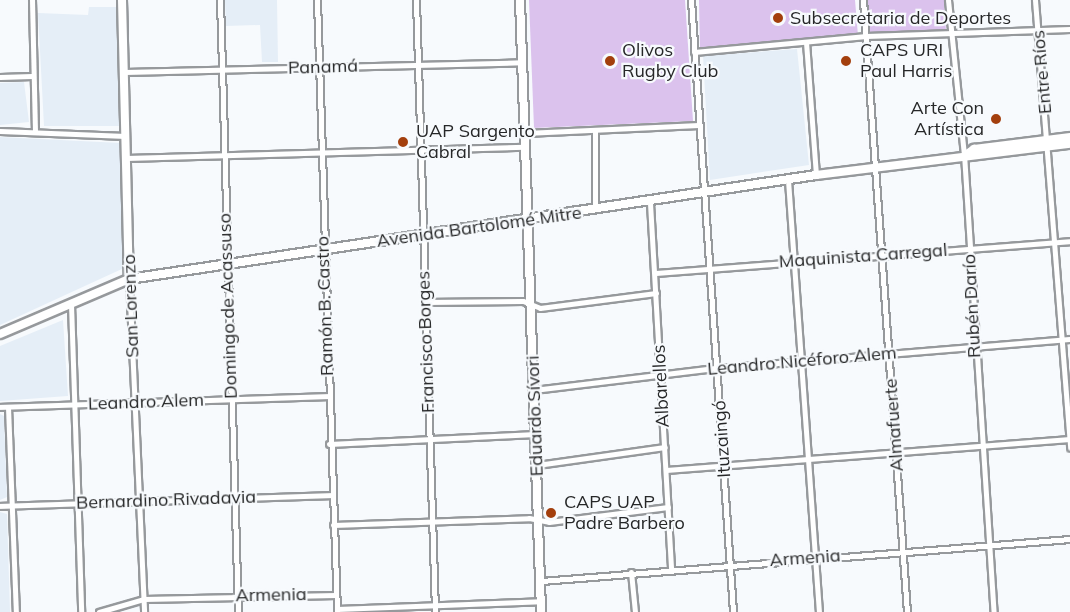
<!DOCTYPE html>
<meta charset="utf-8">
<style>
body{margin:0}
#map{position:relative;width:1070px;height:612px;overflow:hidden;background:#f7fafd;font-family:Mulish,sans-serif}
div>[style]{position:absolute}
.built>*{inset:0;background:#e5eef7}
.green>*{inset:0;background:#dbc2ed}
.roads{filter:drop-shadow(2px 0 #96999c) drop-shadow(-2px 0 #96999c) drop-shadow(0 2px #96999c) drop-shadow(0 -2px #96999c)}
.street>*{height:5px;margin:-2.5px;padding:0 2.5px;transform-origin:2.5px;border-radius:2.5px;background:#fff}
.secondary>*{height:8px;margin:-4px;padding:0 4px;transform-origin:4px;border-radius:4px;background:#fff}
.dots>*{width:16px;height:16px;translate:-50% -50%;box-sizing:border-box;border:3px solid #f7fafd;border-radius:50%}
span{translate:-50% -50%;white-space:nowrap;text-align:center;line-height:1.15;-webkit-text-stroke:4.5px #f7fafd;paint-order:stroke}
.poi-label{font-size:18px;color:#262728}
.left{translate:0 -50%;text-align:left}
.right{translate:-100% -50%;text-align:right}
.street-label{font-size:18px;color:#262728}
</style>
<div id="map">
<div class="built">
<div style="clip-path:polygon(225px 0,277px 0,278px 62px,262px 62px,260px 25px,226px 26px)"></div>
<div style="clip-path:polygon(89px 7px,117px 7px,121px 126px,44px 126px,38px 13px,88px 15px)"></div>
<div style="clip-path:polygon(797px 49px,809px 165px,710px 180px,703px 56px)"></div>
<div style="clip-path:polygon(24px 82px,29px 122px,0 125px,0 83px)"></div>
<div style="clip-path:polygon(0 137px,121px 143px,124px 268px,0 325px)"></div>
<div style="clip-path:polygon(63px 320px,68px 396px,0 401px,0 346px)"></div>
<div style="clip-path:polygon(0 414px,4px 416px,7px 497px,0 500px)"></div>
<div style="clip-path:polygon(0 512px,7px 514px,10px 612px,0 612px)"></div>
</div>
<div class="green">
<div style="clip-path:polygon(529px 0,685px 0,693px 121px,534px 128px)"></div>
<div style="clip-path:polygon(699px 0,855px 0,858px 36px,700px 48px)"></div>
<div style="clip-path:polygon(865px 0,944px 0,946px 31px,867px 36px)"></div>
</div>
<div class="roads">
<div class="street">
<div style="left:32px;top:0;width:132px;rotate:88.7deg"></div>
<div style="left:220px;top:0;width:612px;rotate:88.32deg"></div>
<div style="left:317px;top:0;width:612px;rotate:88.13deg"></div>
<div style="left:416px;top:0;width:612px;rotate:88.22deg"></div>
<div style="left:691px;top:0;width:613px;rotate:86.07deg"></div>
<div style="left:863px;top:0;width:614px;rotate:85.89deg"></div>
<div style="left:948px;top:0;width:155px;rotate:84.1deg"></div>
<div style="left:964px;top:154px;width:459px;rotate:86.3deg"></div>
<div style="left:1035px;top:0;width:449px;rotate:85.5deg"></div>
<div style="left:806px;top:42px;width:133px;rotate:85.7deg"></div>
<div style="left:694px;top:52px;width:173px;rotate:-5.3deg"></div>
<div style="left:866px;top:36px;width:204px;rotate:-2deg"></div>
<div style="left:125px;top:72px;width:397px;rotate:-1.4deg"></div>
<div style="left:0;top:77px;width:32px;rotate:-2deg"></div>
<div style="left:595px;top:130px;width:79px;rotate:90deg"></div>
<div style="left:0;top:131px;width:126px;rotate:2.3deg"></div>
<div style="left:525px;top:133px;width:174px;rotate:-2.6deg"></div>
<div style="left:126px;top:158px;width:399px;rotate:-1.6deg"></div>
<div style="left:788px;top:180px;width:433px;rotate:85.9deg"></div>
<div style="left:650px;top:203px;width:366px;rotate:86.7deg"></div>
<div style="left:655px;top:273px;width:416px;rotate:-4.4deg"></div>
<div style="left:129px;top:279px;width:333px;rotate:87.4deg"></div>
<div style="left:425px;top:302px;width:98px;rotate:-0.6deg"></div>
<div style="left:523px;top:301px;width:18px;rotate:22deg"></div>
<div style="left:540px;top:308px;width:117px;rotate:-7.4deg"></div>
<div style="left:71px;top:304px;width:308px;rotate:88.1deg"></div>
<div style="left:534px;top:390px;width:184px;rotate:-6.9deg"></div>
<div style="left:717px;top:368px;width:354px;rotate:-4.7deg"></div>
<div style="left:0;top:407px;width:328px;rotate:-1.9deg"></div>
<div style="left:8px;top:407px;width:205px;rotate:87.8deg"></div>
<div style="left:329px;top:444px;width:207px;rotate:-2.8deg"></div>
<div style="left:537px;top:465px;width:129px;rotate:-8deg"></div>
<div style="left:666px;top:470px;width:405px;rotate:-4.4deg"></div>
<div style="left:0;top:506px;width:332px;rotate:-1.9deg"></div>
<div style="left:333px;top:525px;width:196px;rotate:-2deg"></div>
<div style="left:529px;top:518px;width:20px;rotate:11deg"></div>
<div style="left:549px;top:522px;width:120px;rotate:-7.2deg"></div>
<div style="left:631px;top:572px;width:40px;rotate:84.3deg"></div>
<div style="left:541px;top:581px;width:531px;rotate:-4.54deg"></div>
<div style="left:337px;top:609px;width:204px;rotate:-2.2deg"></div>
<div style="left:99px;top:612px;width:47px;rotate:-16.1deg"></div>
<div style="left:144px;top:599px;width:192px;rotate:-1.2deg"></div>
</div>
<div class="secondary">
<div style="left:122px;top:0;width:279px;rotate:88.6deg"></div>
<div style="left:520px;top:0;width:612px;rotate:88.03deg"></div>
<div style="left:967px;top:154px;width:9px;rotate:-36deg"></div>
<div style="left:974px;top:149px;width:97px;rotate:-7.1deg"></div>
<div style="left:0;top:334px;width:140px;rotate:-23.1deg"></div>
<div style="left:129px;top:279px;width:695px;rotate:-8.61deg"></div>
<div style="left:816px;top:175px;width:256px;rotate:-7deg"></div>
</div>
</div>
<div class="dots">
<div style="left:778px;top:18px;background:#a33f0d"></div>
<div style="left:610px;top:61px;background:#a33f0d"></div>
<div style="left:846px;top:61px;background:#a33f0d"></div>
<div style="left:996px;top:119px;background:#a33f0d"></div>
<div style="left:403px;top:142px;background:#a33f0d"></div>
<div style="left:551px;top:513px;background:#a33f0d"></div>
</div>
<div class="poi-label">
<span class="left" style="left:790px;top:18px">Subsecretaria de Deportes</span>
<span class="left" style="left:622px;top:61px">Olivos<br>Rugby Club</span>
<span class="left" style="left:860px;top:61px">CAPS URI<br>Paul Harris</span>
<span class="right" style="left:984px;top:119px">Arte Con<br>Artística</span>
<span class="left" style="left:416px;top:142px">UAP Sargento<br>Cabral</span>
<span class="left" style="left:564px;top:513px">CAPS UAP<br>Padre Barbero</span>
</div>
<div class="street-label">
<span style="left:323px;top:67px;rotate:-2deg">Panamá</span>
<span style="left:1042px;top:72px;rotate:-95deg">Entre Ríos</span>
<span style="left:479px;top:227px;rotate:-8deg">Avenida Bartolomé Mitre</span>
<span style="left:863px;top:256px;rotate:-4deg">Maquinista Carregal</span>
<span style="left:131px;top:306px;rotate:-92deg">San Lorenzo</span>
<span style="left:228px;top:306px;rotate:-92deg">Domingo de Acassuso</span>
<span style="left:325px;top:306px;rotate:-92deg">Ramón B. Castro</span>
<span style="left:972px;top:306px;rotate:-93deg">Rubén Darío</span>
<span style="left:426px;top:342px;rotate:-92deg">Francisco Borges</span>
<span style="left:802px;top:361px;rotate:-5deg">Leandro Nicéforo Alem</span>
<span style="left:661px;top:386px;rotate:-93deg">Albarellos</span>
<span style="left:146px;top:402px;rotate:-2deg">Leandro Alem</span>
<span style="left:535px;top:416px;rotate:-92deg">Eduardo Sívori</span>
<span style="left:894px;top:425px;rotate:-94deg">Almafuerte</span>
<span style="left:722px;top:439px;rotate:-94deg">Ituzaingó</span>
<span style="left:166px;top:500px;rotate:-2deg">Bernardino Rivadavia</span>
<span style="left:805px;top:558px;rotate:-4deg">Armenia</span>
<span style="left:271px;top:595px;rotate:-1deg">Armenia</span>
</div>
</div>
